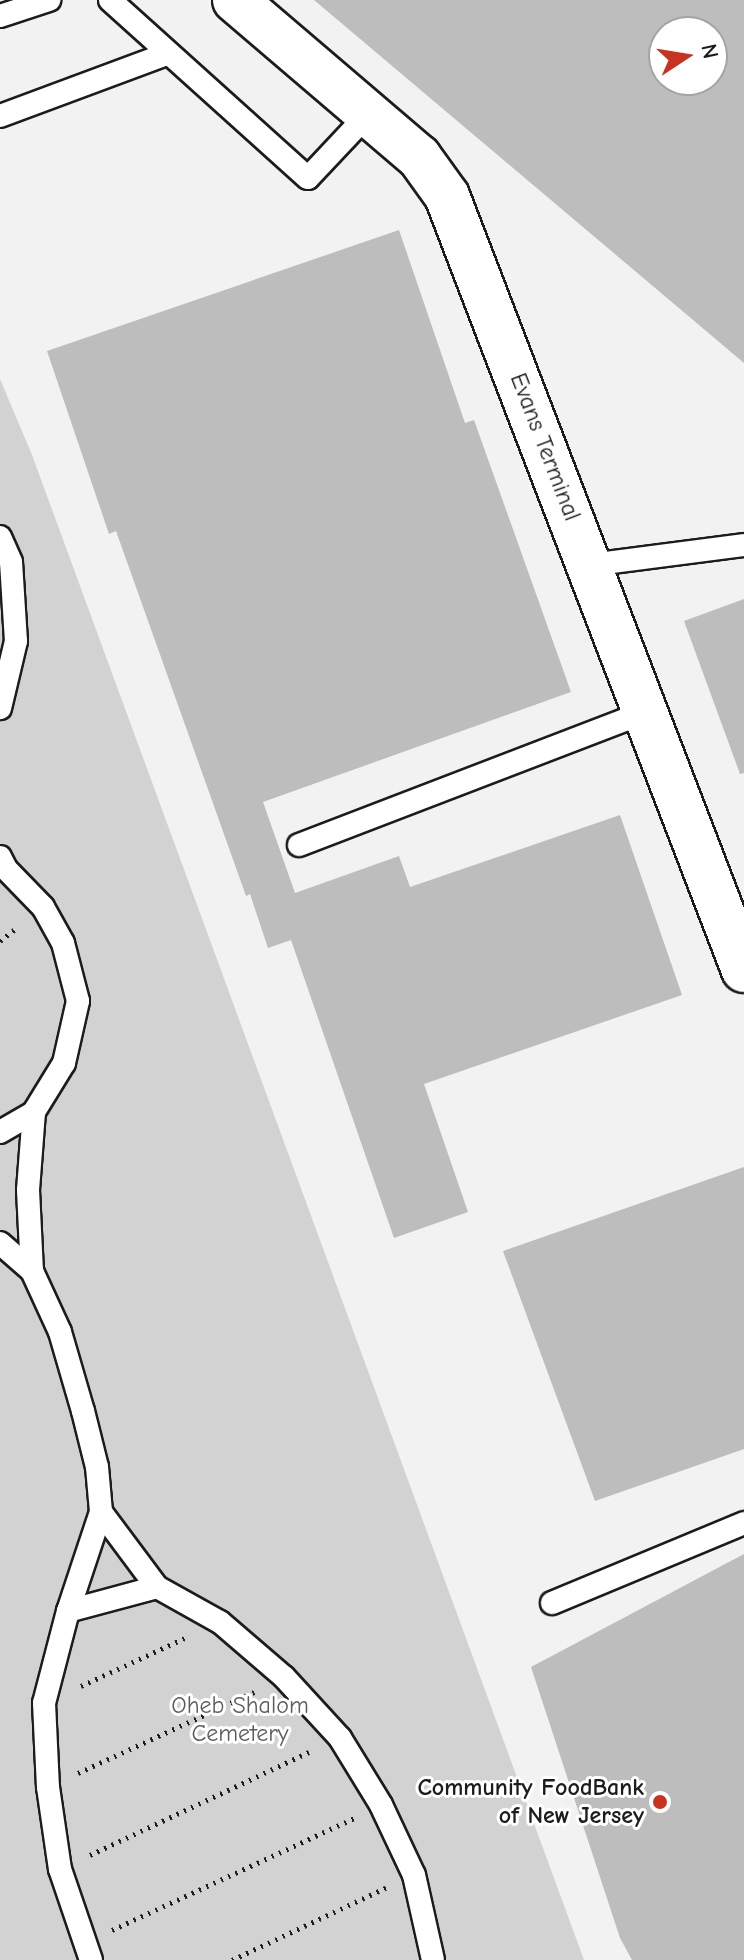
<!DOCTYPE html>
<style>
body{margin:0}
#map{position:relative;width:744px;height:1960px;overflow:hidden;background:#f2f2f2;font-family:"Comic Neue",sans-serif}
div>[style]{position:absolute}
.green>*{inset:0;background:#d2d2d2}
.building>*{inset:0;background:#bdbdbd}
.path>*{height:5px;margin-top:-2.5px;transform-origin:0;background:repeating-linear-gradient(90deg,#1c1c1c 0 2px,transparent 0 8px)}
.roads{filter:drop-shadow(2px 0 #1c1c1c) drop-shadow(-2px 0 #1c1c1c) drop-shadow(0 2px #1c1c1c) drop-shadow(0 -2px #1c1c1c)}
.service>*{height:22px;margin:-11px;padding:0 11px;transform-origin:11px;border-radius:11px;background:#fff}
.minor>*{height:44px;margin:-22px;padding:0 22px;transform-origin:22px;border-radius:22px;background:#fff}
.dots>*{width:22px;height:22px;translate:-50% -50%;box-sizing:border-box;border:4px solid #fff;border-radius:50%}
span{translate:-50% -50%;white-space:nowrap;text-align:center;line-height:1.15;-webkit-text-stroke:6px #fff;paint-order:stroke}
.street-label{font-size:24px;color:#1c1c1c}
.park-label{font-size:24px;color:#5c5c5c}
.poi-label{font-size:24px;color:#1c1c1c;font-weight:700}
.right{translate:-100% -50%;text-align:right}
.north{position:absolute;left:648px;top:16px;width:80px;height:80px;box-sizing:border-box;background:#fff;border:2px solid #a4a4a4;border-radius:50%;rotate:78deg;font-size:22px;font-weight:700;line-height:32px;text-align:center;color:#1c1c1c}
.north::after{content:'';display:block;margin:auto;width:28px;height:36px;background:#c8321e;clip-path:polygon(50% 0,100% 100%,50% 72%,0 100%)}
</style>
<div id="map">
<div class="green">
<div style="clip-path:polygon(0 379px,32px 455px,584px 1960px,0 1960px)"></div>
</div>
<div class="building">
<div style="clip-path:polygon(evenodd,314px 0,744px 0,744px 363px,314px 0,664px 32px,712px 32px,712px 80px,664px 80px,664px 32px)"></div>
<div style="clip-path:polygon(399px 230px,465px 423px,474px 420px,571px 692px,263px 802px,295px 893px,399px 856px,410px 887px,620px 815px,682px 995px,424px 1084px,468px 1212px,394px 1238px,291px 940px,268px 948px,250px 894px,246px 896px,116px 531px,109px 534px,47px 351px)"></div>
<div style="clip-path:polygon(744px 599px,744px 773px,740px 774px,684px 621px)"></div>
<div style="clip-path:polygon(744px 1167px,744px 1449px,595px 1501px,503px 1251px)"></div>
<div style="clip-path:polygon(744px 1554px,744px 1960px,632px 1960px,620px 1938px,531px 1667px)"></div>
</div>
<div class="path">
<div style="left:0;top:941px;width:23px;rotate:-38deg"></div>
<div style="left:81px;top:1686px;width:115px;rotate:-24.8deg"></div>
<div style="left:78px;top:1773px;width:194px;rotate:-24.7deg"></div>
<div style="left:90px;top:1855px;width:242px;rotate:-25.2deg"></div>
<div style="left:112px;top:1930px;width:267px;rotate:-24.8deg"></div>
<div style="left:232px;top:1960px;width:171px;rotate:-25.2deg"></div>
</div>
<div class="roads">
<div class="service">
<div style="left:110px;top:0;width:266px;rotate:42deg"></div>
<div style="left:308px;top:178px;width:88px;rotate:-46.8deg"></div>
<div style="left:0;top:16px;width:52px;rotate:-18.1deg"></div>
<div style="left:0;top:116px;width:180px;rotate:-20.4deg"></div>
<div style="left:0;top:537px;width:27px;rotate:66deg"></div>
<div style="left:11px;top:562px;width:79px;rotate:86.4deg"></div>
<div style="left:16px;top:641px;width:69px;rotate:103.4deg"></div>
<div style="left:590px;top:565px;width:155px;rotate:-7.4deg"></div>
<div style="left:299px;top:845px;width:372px;rotate:-21deg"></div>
<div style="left:0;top:857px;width:13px;rotate:63deg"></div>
<div style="left:6px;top:869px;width:53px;rotate:45.8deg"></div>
<div style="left:43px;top:907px;width:41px;rotate:60.9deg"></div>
<div style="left:63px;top:943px;width:60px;rotate:75.5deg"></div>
<div style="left:78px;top:1001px;width:64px;rotate:102.7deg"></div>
<div style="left:64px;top:1063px;width:57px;rotate:121.5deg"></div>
<div style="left:34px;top:1112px;width:78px;rotate:94.4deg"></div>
<div style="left:28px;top:1190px;width:81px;rotate:87.2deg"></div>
<div style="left:32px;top:1271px;width:67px;rotate:65.3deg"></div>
<div style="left:60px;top:1332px;width:82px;rotate:73.8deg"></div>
<div style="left:83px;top:1411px;width:58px;rotate:76deg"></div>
<div style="left:97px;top:1467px;width:45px;rotate:84.9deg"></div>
<div style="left:101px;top:1512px;width:104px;rotate:108.4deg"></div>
<div style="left:68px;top:1611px;width:95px;rotate:104.6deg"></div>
<div style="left:44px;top:1703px;width:84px;rotate:87.3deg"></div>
<div style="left:48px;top:1787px;width:83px;rotate:81.7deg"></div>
<div style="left:60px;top:1869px;width:96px;rotate:71.2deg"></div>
<div style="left:0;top:1132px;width:39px;rotate:-30deg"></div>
<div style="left:0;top:1243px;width:43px;rotate:41.2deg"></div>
<div style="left:101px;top:1512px;width:94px;rotate:53.3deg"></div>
<div style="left:157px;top:1587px;width:72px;rotate:29.1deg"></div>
<div style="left:220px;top:1622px;width:84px;rotate:40.7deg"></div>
<div style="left:284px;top:1677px;width:83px;rotate:47.4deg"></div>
<div style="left:340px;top:1738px;width:79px;rotate:58.5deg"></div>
<div style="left:381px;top:1805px;width:77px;rotate:64.8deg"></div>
<div style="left:414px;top:1875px;width:87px;rotate:77.4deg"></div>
<div style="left:552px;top:1603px;width:208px;rotate:-22.6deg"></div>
<div style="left:68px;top:1611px;width:92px;rotate:-15.1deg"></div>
</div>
<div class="minor">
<div style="left:235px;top:0;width:242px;rotate:40.5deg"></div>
<div style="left:419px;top:157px;width:48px;rotate:54.3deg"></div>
<div style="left:447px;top:196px;width:829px;rotate:69.01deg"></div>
</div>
</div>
<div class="dots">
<div style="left:660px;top:1802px;background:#c8321e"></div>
</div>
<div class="street-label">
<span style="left:545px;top:447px;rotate:69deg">Evans Terminal</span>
</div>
<div class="park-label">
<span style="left:240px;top:1720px">Oheb Shalom<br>Cemetery</span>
</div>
<div class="poi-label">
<span class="right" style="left:644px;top:1802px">Community FoodBank<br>of New Jersey</span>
</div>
<div class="north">N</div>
</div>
